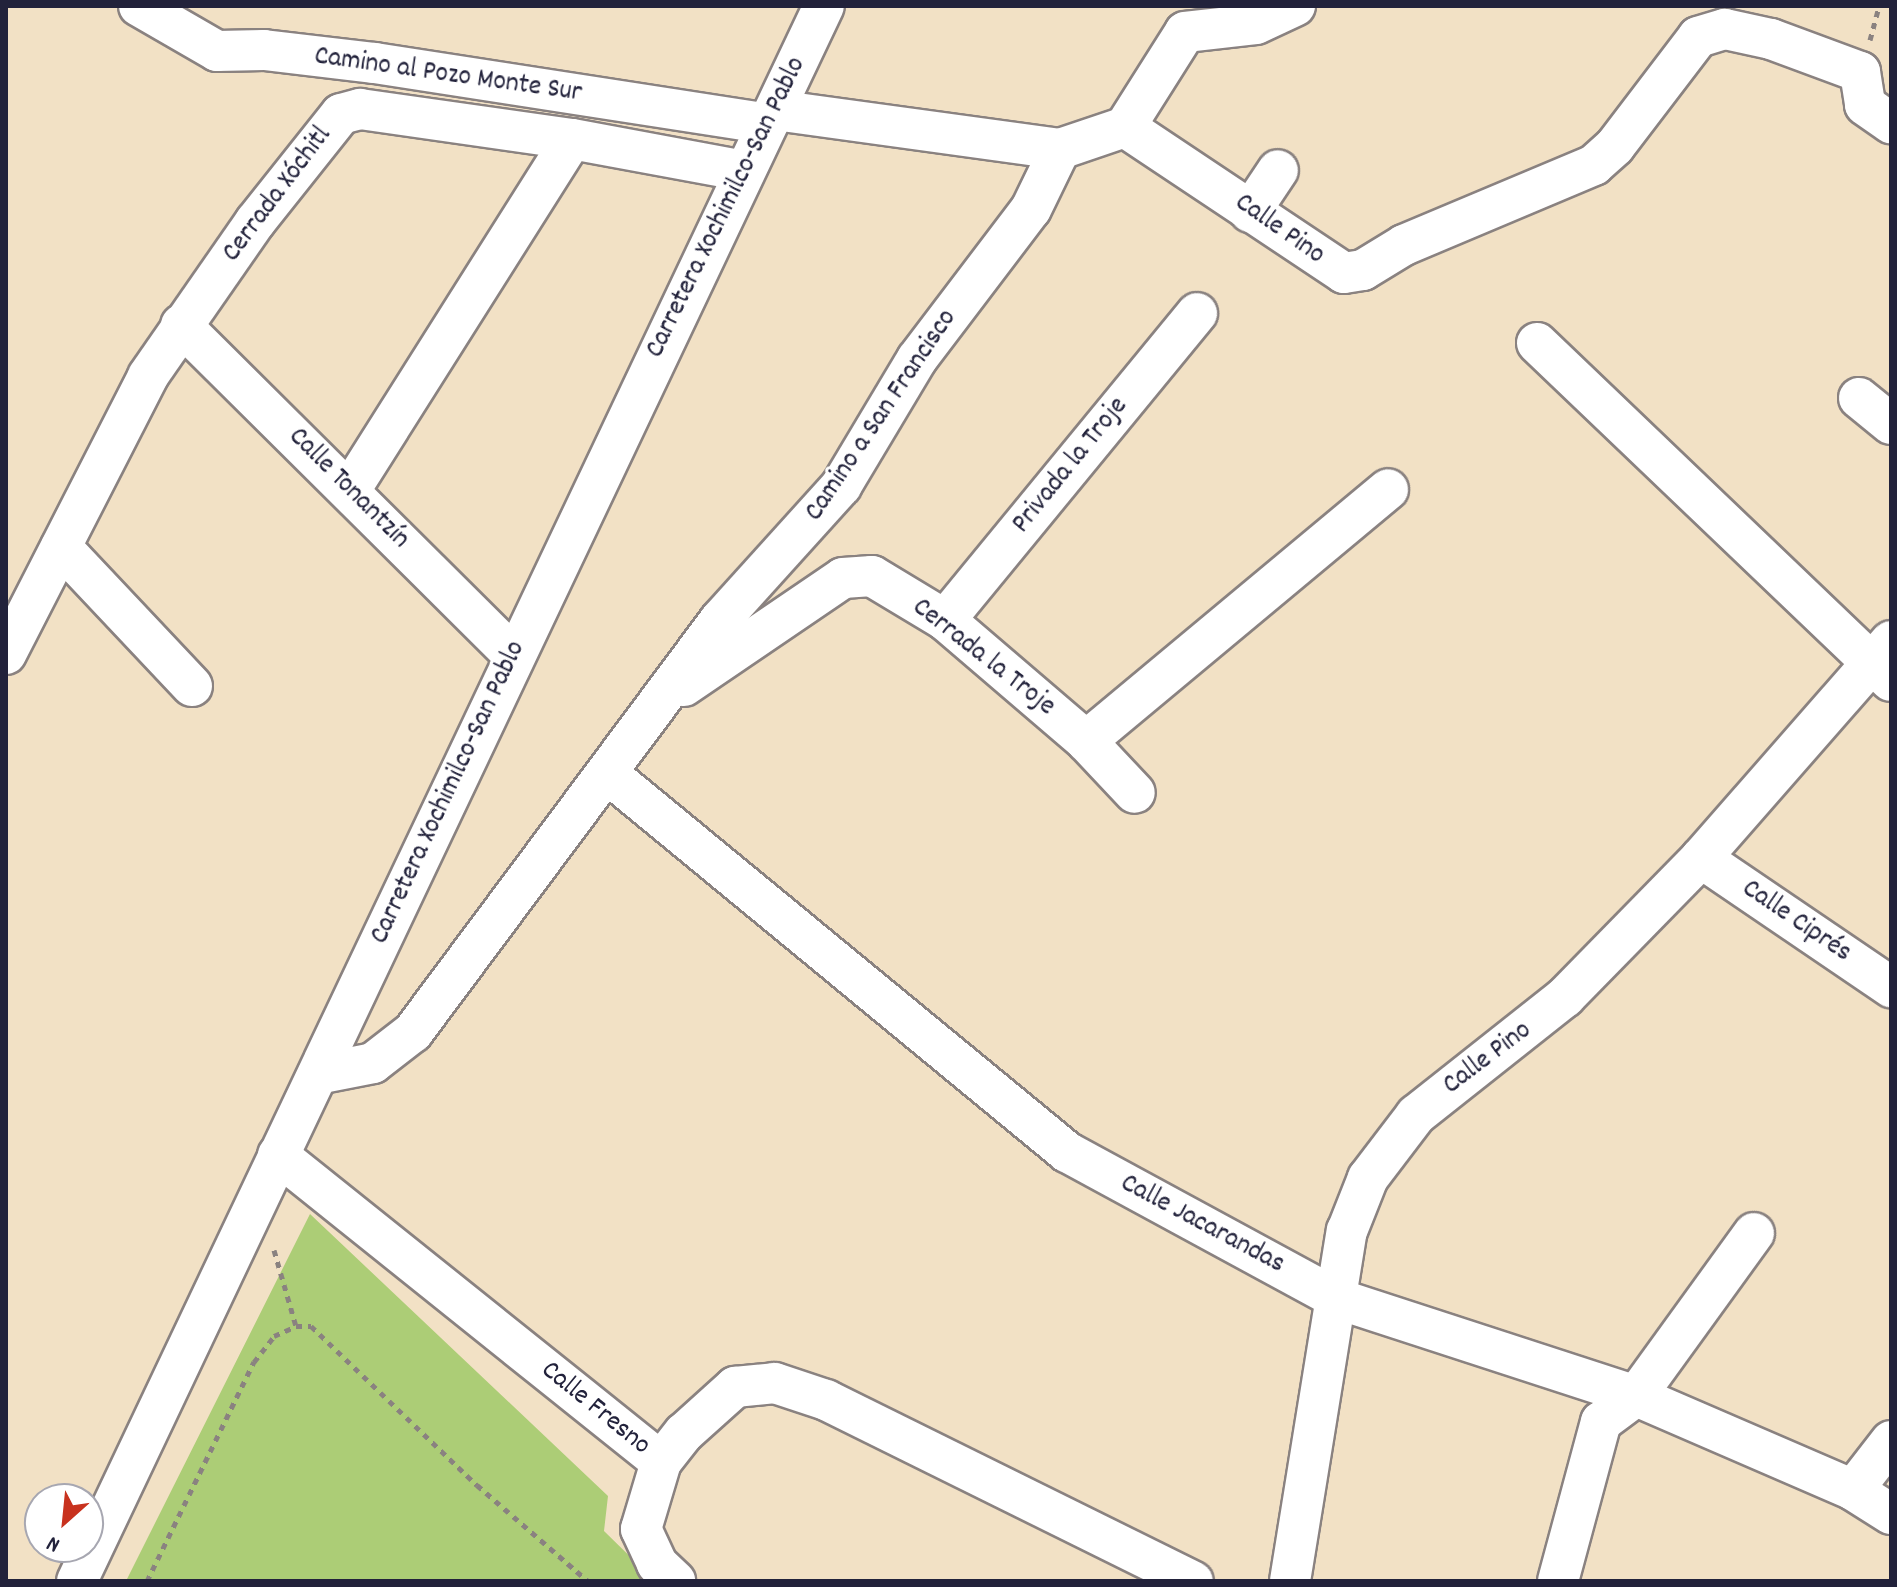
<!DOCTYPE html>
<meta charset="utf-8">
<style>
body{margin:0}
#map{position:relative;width:1897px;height:1587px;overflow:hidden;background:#f2e1c5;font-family:Dekko,sans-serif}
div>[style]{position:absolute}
.green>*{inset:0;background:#accd76}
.path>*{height:5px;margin-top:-2.5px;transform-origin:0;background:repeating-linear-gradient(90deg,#8a8280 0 6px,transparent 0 12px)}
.roads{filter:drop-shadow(2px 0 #8a8280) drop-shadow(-2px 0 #8a8280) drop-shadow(0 2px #8a8280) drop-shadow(0 -2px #8a8280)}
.minor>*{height:40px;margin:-20px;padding:0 20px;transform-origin:20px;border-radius:20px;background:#fff}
span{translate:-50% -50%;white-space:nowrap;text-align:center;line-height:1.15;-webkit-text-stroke:6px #fff;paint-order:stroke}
.street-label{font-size:28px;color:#22223b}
.frame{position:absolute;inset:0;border:8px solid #22223b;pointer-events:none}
.north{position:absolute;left:24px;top:1483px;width:80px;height:80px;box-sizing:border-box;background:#fff;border:2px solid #a7a7b1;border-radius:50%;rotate:207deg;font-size:22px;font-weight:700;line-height:32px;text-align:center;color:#22223b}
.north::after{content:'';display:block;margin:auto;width:28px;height:36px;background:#c8321e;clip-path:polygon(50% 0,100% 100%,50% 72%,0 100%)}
</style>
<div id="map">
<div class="green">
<div style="clip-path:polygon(310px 1214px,608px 1496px,604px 1531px,655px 1581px,126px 1581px)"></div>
</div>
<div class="path">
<div style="left:1870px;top:40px;width:35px;rotate:-75deg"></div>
<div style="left:274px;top:1250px;width:79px;rotate:73.9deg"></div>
<div style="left:147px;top:1581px;width:244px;rotate:-64deg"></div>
<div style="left:254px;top:1362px;width:33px;rotate:-52deg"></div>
<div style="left:274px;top:1336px;width:24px;rotate:-24deg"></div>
<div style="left:296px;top:1326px;width:15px"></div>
<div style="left:311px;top:1326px;width:230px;rotate:43.8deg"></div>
<div style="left:477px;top:1485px;width:147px;rotate:40.9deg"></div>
</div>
<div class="roads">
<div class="minor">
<div style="left:139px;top:6px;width:90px;rotate:30deg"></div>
<div style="left:217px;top:51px;width:47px;rotate:-1.2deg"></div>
<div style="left:264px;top:50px;width:112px;rotate:6.7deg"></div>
<div style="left:375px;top:63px;width:397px;rotate:8.8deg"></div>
<div style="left:775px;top:110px;width:288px;rotate:7.8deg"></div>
<div style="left:1060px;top:149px;width:69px;rotate:-18.7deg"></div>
<div style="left:1125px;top:127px;width:263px;rotate:33.7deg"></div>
<div style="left:1344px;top:273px;width:19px;rotate:-9deg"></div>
<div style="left:1363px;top:270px;width:48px;rotate:-31.4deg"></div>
<div style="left:1404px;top:245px;width:206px;rotate:-22.8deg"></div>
<div style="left:1594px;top:165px;width:28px;rotate:-42deg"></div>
<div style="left:1615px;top:146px;width:137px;rotate:-52.7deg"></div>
<div style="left:1698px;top:37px;width:28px;rotate:-17deg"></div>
<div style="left:1725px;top:29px;width:47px;rotate:12.3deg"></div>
<div style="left:1771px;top:39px;width:95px;rotate:20.3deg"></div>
<div style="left:1860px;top:72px;width:33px;rotate:81deg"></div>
<div style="left:1865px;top:105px;width:32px;rotate:35deg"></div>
<div style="left:1125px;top:127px;width:112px;rotate:-57.7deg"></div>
<div style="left:1185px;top:32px;width:71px;rotate:-6.4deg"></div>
<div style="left:1256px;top:24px;width:43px;rotate:-24.8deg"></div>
<div style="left:1250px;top:212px;width:50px;rotate:-56.3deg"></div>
<div style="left:181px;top:325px;width:468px;rotate:44.8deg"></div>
<div style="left:1537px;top:343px;width:489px;rotate:43.7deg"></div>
<div style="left:1859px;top:398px;width:41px;rotate:39.1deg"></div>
<div style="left:350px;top:490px;width:415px;rotate:-57.7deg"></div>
<div style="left:61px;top:547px;width:191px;rotate:46.7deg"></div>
<div style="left:945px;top:620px;width:397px;rotate:-50.6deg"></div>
<div style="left:6px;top:654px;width:312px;rotate:-62.9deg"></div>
<div style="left:148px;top:376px;width:188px;rotate:-55.2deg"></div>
<div style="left:255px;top:222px;width:138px;rotate:-51.5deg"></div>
<div style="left:341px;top:114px;width:20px;rotate:-15deg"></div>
<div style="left:360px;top:109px;width:214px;rotate:8.1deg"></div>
<div style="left:572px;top:139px;width:175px;rotate:10.5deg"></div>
<div style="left:684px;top:686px;width:192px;rotate:-34.2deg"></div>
<div style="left:843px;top:578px;width:29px;rotate:-4deg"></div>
<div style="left:872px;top:576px;width:85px;rotate:31.1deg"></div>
<div style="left:945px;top:620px;width:186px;rotate:40.6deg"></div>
<div style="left:1086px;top:741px;width:71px;rotate:46.7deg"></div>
<div style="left:1086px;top:741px;width:393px;rotate:-39.8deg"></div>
<div style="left:607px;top:773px;width:596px;rotate:39.49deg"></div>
<div style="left:1067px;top:1152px;width:308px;rotate:28.5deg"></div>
<div style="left:1338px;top:1299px;width:313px;rotate:18deg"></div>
<div style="left:1636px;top:1396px;width:236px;rotate:23.4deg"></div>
<div style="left:1853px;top:1490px;width:45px;rotate:32.3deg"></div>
<div style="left:1701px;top:858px;width:230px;rotate:34.2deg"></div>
<div style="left:318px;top:1074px;width:56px;rotate:-11.3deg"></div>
<div style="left:373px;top:1063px;width:51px;rotate:-37.8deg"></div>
<div style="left:413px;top:1032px;width:514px;rotate:-53.31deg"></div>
<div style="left:720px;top:620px;width:181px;rotate:-47.9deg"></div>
<div style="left:841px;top:486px;width:148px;rotate:-59.1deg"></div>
<div style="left:917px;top:359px;width:188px;rotate:-52.8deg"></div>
<div style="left:1031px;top:209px;width:67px;rotate:-64.2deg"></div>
<div style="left:278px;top:1155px;width:491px;rotate:38.7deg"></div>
<div style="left:661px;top:1462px;width:37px;rotate:-52deg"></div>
<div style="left:684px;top:1433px;width:69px;rotate:-42deg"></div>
<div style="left:735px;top:1387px;width:40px;rotate:-5.7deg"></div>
<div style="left:775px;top:1383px;width:54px;rotate:18.4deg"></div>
<div style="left:826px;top:1400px;width:409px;rotate:26.3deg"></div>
<div style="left:661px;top:1462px;width:70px;rotate:106.6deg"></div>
<div style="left:641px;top:1529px;width:38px;rotate:65deg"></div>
<div style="left:657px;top:1564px;width:25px;rotate:43deg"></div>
<div style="left:1853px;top:1490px;width:62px;rotate:-52.2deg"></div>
<div style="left:77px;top:1581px;width:1743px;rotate:-64.63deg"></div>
<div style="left:1290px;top:1581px;width:355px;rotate:-80.8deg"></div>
<div style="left:1347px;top:1231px;width:57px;rotate:-68.4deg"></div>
<div style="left:1368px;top:1178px;width:79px;rotate:-52.7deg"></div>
<div style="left:1416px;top:1115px;width:190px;rotate:-38.4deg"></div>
<div style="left:1565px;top:997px;width:194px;rotate:-45.6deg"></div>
<div style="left:1701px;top:858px;width:288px;rotate:-48.8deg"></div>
<div style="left:1558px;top:1581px;width:165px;rotate:-74.9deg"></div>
<div style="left:1601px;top:1422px;width:44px;rotate:-36.6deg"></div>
<div style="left:1636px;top:1396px;width:201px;rotate:-54.1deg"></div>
</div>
</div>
<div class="street-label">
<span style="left:448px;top:76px;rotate:8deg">Camino al Pozo Monte Sur</span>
<span style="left:278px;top:195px;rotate:-53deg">Cerrada Xóchitl</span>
<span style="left:727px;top:208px;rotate:-64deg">Carretera Xochimilco-San Pablo</span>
<span style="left:1279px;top:230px;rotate:35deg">Calle Pino</span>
<span style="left:882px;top:416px;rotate:-56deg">Camino a San Francisco</span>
<span style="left:1071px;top:466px;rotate:-51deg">Privada la Troje</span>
<span style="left:348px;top:489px;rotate:45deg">Calle Tonantzín</span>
<span style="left:983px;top:658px;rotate:38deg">Cerrada la Troje</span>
<span style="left:449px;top:793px;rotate:-65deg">Carretera Xochimilco-San Pablo</span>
<span style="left:1796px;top:922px;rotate:34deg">Calle Ciprés</span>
<span style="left:1488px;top:1059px;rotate:-37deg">Calle Pino</span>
<span style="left:1202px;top:1225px;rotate:28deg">Calle Jacarandas</span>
<span style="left:595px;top:1409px;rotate:39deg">Calle Fresno</span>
</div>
<div class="frame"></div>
<div class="north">N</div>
</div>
